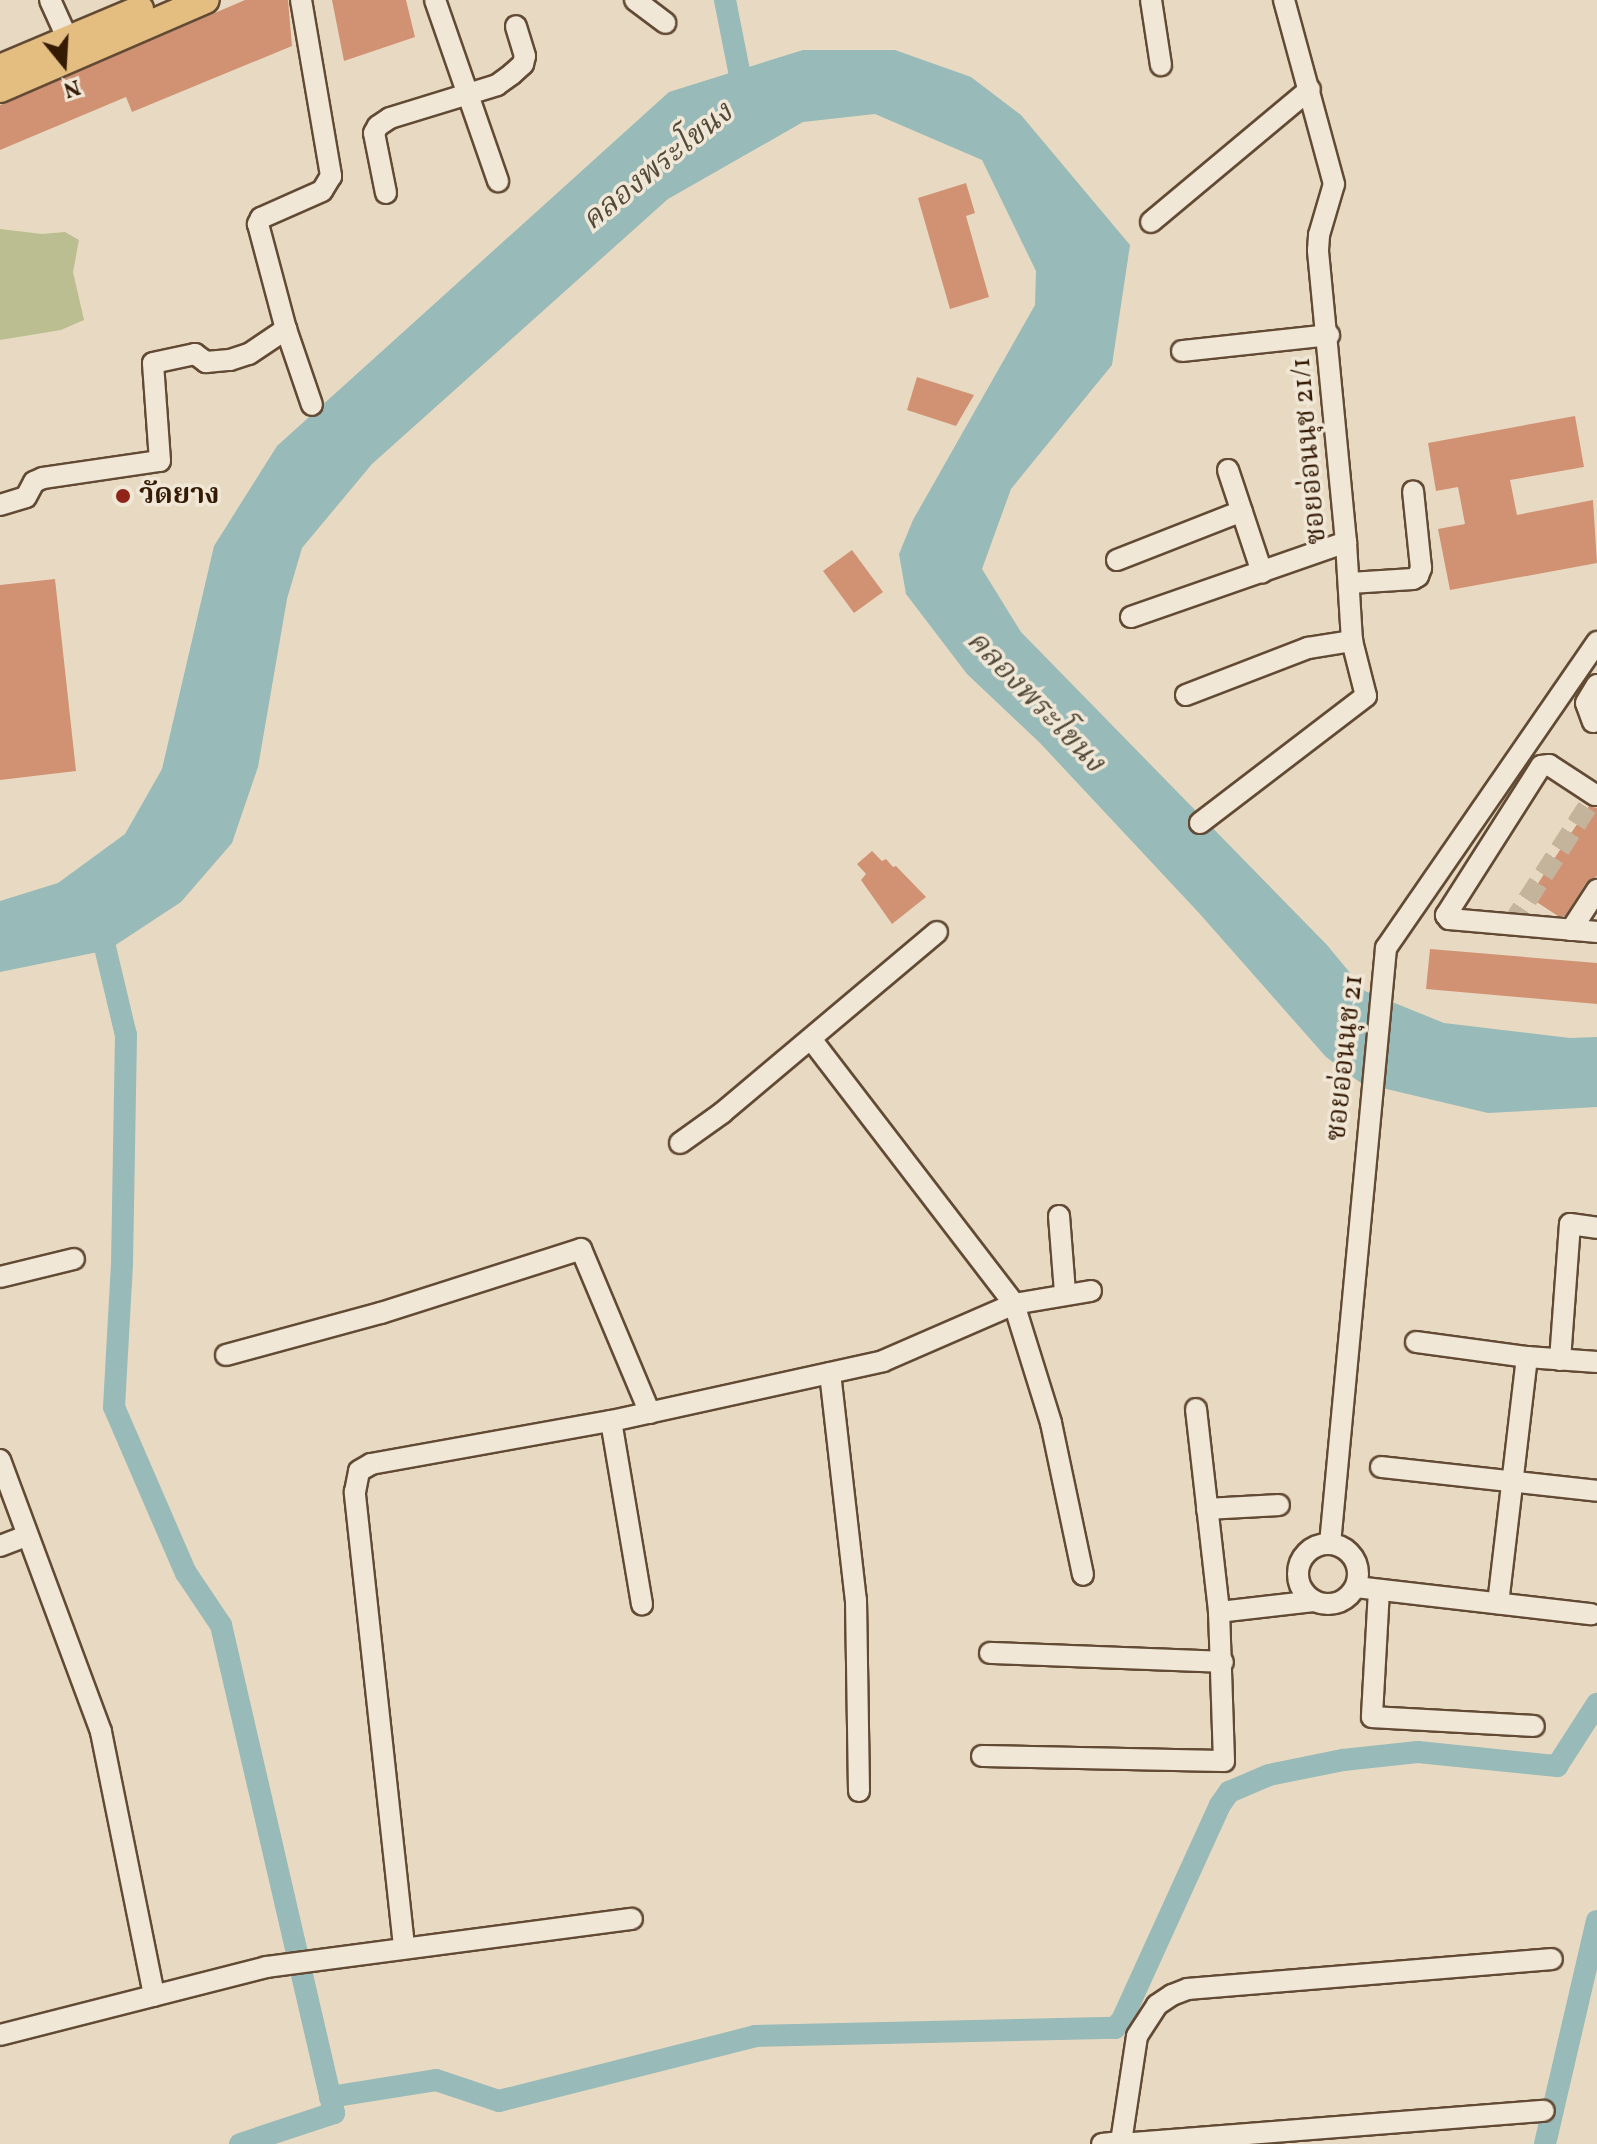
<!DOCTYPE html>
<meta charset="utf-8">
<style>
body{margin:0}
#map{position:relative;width:1597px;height:2144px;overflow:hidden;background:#e8dac2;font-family:Vollkorn,"Noto Serif Thai",serif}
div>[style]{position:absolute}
.green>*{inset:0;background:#babe90}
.water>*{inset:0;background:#98bab8}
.canal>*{height:22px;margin:-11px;padding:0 11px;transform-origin:11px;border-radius:11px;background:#98bab8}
.building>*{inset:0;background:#d09273}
.minor-tunnel>*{height:20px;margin-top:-10px;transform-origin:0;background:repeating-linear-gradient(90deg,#c4b49c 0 20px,transparent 0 30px)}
.roads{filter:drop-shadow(2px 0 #624a34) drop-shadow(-2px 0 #624a34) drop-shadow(0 2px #624a34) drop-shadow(0 -2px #624a34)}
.minor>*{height:20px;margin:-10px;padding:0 10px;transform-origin:10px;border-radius:10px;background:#f0e7d7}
.minor>.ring{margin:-10px;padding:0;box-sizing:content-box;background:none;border:20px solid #f0e7d7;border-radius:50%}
.major>*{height:26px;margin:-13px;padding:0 13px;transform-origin:13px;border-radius:13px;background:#e4bd81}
.dots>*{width:22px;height:22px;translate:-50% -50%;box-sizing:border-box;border:4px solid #f0e7d7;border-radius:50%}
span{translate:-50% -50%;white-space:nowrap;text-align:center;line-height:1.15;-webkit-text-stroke:7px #f0e7d7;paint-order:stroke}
.street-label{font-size:28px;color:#351a04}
.poi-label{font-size:28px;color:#351a04;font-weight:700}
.left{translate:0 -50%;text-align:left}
.water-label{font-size:30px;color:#534a3a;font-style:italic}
.north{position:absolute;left:24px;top:24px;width:80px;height:80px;-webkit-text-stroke:6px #f0e7d7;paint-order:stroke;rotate:162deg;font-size:22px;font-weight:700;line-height:32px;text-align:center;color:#351a04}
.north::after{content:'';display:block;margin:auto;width:28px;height:36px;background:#351a04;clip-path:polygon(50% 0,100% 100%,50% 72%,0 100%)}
</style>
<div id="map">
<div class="green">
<div style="clip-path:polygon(0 229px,42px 234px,65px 232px,79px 240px,73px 272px,84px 320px,61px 330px,0 340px)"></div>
</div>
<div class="water">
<div style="clip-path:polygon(803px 50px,895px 50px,971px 77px,1021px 115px,1130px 245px,1112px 365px,1011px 489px,982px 569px,1021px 632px,1327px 945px,1365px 991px,1444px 1023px,1570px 1038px,1597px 1037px,1597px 1107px,1488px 1113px,1361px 1083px,1326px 1057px,1199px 913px,1040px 743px,967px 674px,906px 594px,899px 554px,913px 520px,1035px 305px,1036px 271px,982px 160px,875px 114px,803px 122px,668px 199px,372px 464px,302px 548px,287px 599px,258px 767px,232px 843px,181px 902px,108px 950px,0 972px,0 901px,58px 883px,125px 834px,162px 769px,214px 546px,277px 446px,669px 92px)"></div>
</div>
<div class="canal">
<div style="left:725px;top:0;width:98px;rotate:78.8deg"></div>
<div style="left:99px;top:922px;width:116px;rotate:76.6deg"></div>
<div style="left:126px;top:1035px;width:229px;rotate:91deg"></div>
<div style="left:122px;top:1264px;width:143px;rotate:93.2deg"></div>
<div style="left:114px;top:1407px;width:181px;rotate:66.6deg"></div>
<div style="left:186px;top:1573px;width:63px;rotate:56.1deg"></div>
<div style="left:221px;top:1625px;width:501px;rotate:76.96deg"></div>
<div style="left:334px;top:2113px;width:99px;rotate:161.7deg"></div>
<div style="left:330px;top:2097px;width:107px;rotate:-9.1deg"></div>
<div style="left:436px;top:2080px;width:66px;rotate:18.4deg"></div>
<div style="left:499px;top:2101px;width:264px;rotate:-14.2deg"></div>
<div style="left:755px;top:2036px;width:360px;rotate:-1.3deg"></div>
<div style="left:1115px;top:2028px;width:11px;rotate:-49deg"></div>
<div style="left:1122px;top:2020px;width:236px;rotate:-65.5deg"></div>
<div style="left:1220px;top:1805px;width:16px;rotate:-55deg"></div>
<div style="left:1229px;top:1792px;width:43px;rotate:-23deg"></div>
<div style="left:1269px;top:1775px;width:76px;rotate:-11.5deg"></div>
<div style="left:1343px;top:1760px;width:75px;rotate:-6.1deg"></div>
<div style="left:1418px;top:1752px;width:140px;rotate:5.8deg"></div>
<div style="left:1557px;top:1766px;width:74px;rotate:-57.2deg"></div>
<div style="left:1545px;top:2144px;width:229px;rotate:-76.9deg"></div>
</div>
<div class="building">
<div style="clip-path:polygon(245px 0,288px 0,292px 46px,132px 112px,126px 97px,0 150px,0 105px)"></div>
<div style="clip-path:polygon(332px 0,406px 0,415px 37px,344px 61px)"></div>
<div style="clip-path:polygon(966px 183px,975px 213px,966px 216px,989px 297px,950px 309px,918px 198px)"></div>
<div style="clip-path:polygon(917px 377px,974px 395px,956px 426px,907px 410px)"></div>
<div style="clip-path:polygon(1575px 416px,1584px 467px,1510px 480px,1517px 515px,1593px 500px,1597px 563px,1450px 590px,1438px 529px,1465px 524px,1458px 487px,1436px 491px,1428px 443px)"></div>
<div style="clip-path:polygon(852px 550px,883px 592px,854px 613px,823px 571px)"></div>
<div style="clip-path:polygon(55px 579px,76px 771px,0 780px,0 585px)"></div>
<div style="clip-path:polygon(1589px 806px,1597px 808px,1597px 876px,1586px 883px,1565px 916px,1558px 916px,1529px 897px)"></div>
<div style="clip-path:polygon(872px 851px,882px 861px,886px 859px,893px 867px,896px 866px,926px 897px,892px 924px,861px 880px,866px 874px,857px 864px)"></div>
<div style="clip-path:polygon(1430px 949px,1597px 963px,1597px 1004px,1426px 989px)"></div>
</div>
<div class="minor-tunnel">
<div style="left:1511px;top:925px;width:158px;rotate:-57.1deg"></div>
</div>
<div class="roads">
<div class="minor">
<div style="left:50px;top:0;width:58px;rotate:65.6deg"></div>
<div style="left:301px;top:0;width:179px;rotate:80.3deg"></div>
<div style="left:331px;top:176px;width:17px;rotate:121deg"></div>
<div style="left:322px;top:191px;width:67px;rotate:156.1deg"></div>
<div style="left:261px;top:218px;width:7px;rotate:117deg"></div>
<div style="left:258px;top:224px;width:109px;rotate:75.1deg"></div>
<div style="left:286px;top:329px;width:80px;rotate:71.1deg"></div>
<div style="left:435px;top:0;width:192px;rotate:70.8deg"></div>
<div style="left:635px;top:0;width:38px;rotate:37deg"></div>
<div style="left:1151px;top:0;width:66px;rotate:81.3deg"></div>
<div style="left:386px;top:193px;width:61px;rotate:-101.3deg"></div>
<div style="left:374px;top:133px;width:8px;rotate:-60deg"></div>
<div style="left:378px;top:126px;width:14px;rotate:-34deg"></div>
<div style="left:390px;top:118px;width:112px;rotate:-17.1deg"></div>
<div style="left:497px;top:85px;width:19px;rotate:-36deg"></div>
<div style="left:512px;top:74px;width:15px;rotate:-42deg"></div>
<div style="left:523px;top:64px;width:8px;rotate:-76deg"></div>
<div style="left:525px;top:56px;width:31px;rotate:-107deg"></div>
<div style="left:1151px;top:222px;width:207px;rotate:-39.9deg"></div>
<div style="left:1182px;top:351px;width:148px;rotate:-6.2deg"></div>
<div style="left:1228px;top:470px;width:108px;rotate:71.6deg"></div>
<div style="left:0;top:505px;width:27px;rotate:-17deg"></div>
<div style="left:26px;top:497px;width:17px;rotate:-62deg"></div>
<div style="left:34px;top:482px;width:10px;rotate:-24deg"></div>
<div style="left:43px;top:478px;width:118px;rotate:-8.3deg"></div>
<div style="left:160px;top:461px;width:98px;rotate:-94.1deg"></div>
<div style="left:153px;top:363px;width:43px;rotate:-12.1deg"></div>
<div style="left:195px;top:354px;width:14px;rotate:36deg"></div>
<div style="left:206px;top:362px;width:24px;rotate:-5deg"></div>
<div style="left:230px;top:360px;width:20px;rotate:-18deg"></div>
<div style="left:249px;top:354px;width:45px;rotate:-34deg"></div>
<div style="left:1117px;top:560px;width:134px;rotate:-21.4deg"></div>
<div style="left:1350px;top:583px;width:63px;rotate:-3.6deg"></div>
<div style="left:1413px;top:579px;width:6px;rotate:-31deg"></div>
<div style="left:1418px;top:576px;width:9px;rotate:-69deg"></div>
<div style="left:1421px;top:568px;width:77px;rotate:-95.9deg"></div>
<div style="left:1131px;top:617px;width:228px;rotate:-19.2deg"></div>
<div style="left:1186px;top:695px;width:131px;rotate:-21.1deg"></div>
<div style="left:1308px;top:648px;width:45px;rotate:-9deg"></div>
<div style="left:1593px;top:722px;width:20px;rotate:-110deg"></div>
<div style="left:1586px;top:703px;width:21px;rotate:-59deg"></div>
<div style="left:1595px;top:795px;width:55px;rotate:-146.9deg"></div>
<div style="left:1549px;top:765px;width:8px;rotate:173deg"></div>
<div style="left:1541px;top:766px;width:177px;rotate:122.5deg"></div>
<div style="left:1446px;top:915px;width:5px;rotate:53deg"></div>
<div style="left:1449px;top:919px;width:149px;rotate:5deg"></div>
<div style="left:1200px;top:823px;width:209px;rotate:-37.4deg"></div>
<div style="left:1366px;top:696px;width:57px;rotate:-104.3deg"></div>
<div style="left:1352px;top:641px;width:99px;rotate:-93.5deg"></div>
<div style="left:1346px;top:542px;width:293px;rotate:-95.5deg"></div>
<div style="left:1318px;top:250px;width:15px;rotate:-86deg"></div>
<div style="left:1319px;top:235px;width:53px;rotate:-73.6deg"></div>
<div style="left:1334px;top:184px;width:191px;rotate:-105.2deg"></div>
<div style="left:1571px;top:930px;width:48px;rotate:-57deg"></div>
<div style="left:811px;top:1039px;width:334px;rotate:52.5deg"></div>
<div style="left:1014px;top:1304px;width:125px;rotate:72.7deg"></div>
<div style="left:1051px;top:1423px;width:155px;rotate:78.1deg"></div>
<div style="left:680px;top:1143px;width:52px;rotate:-35.5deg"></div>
<div style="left:722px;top:1113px;width:281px;rotate:-40.1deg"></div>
<div style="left:1059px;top:1216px;width:77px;rotate:85.5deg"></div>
<div style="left:0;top:1277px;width:76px;rotate:-13.7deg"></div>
<div style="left:1416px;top:1342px;width:112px;rotate:7.7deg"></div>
<div style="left:1527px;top:1357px;width:248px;rotate:96.7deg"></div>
<div style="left:226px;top:1355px;width:161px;rotate:-15.2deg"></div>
<div style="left:381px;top:1313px;width:210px;rotate:-17.7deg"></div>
<div style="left:581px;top:1249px;width:178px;rotate:67.2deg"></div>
<div style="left:1527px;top:1357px;width:70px;rotate:4.1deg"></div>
<div style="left:1560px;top:1360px;width:136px;rotate:-85.8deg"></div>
<div style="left:1570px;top:1224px;width:27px;rotate:8deg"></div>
<div style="left:830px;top:1373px;width:228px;rotate:83.5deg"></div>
<div style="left:856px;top:1600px;width:191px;rotate:89.1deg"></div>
<div style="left:1196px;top:1409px;width:204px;rotate:83.5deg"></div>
<div style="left:611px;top:1421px;width:186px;rotate:80.4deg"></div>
<div style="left:0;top:1460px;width:290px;rotate:69.6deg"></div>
<div style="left:101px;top:1732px;width:269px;rotate:78.6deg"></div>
<div style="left:1381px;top:1467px;width:217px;rotate:6.3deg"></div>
<div style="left:1207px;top:1509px;width:72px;rotate:-3.2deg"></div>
<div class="ring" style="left:1298px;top:1544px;width:40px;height:40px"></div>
<div style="left:1330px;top:1544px;width:599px;rotate:-84.63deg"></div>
<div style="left:1386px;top:948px;width:372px;rotate:-55.4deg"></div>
<div style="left:0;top:1546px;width:28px;rotate:-21deg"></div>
<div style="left:1356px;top:1587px;width:237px;rotate:6.6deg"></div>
<div style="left:1379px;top:1590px;width:127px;rotate:93.2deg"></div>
<div style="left:1372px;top:1717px;width:162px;rotate:3.2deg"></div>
<div style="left:990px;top:1653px;width:233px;rotate:2.2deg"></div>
<div style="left:982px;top:1756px;width:242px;rotate:1.2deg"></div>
<div style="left:1224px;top:1761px;width:149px;rotate:-91.9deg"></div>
<div style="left:1219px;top:1612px;width:96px;rotate:-6.6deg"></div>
<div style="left:404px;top:1946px;width:457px;rotate:-96.2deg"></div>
<div style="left:355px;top:1492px;width:21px;rotate:-79deg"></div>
<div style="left:359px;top:1471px;width:14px;rotate:-30deg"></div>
<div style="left:371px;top:1464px;width:244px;rotate:-10.2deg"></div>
<div style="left:611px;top:1421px;width:279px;rotate:-12.4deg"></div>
<div style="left:883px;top:1361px;width:143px;rotate:-23.5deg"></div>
<div style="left:1014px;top:1304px;width:78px;rotate:-9.6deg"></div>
<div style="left:0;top:2035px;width:275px;rotate:-14.3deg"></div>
<div style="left:266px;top:1967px;width:369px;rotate:-7.5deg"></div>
<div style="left:1102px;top:2144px;width:19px;rotate:-6deg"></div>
<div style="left:1121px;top:2142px;width:107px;rotate:-81.4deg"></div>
<div style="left:1137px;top:2036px;width:37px;rotate:-57deg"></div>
<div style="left:1157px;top:2005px;width:18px;rotate:-34deg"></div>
<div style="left:1172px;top:1995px;width:17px;rotate:-21deg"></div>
<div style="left:1188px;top:1989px;width:365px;rotate:-4.7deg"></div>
<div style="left:1121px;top:2144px;width:424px;rotate:-4.5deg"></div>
</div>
<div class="major">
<div style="left:0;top:68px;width:152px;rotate:-22.9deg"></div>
<div style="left:0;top:89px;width:224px;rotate:-23.4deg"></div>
</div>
</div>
<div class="dots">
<div style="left:123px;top:496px;background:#8f2418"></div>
</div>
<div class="street-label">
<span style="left:1310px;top:451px;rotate:-95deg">ซอยอ่อนนุช 21/1</span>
<span style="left:1346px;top:1058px;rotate:-84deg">ซอยอ่อนนุช 21</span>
</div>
<div class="poi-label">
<span class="left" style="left:139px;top:496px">วัดยาง</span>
</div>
<div class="water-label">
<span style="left:658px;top:167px;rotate:-39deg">คลองพระโขนง</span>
<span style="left:1035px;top:702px;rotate:46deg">คลองพระโขนง</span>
</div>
<div class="north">N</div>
</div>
